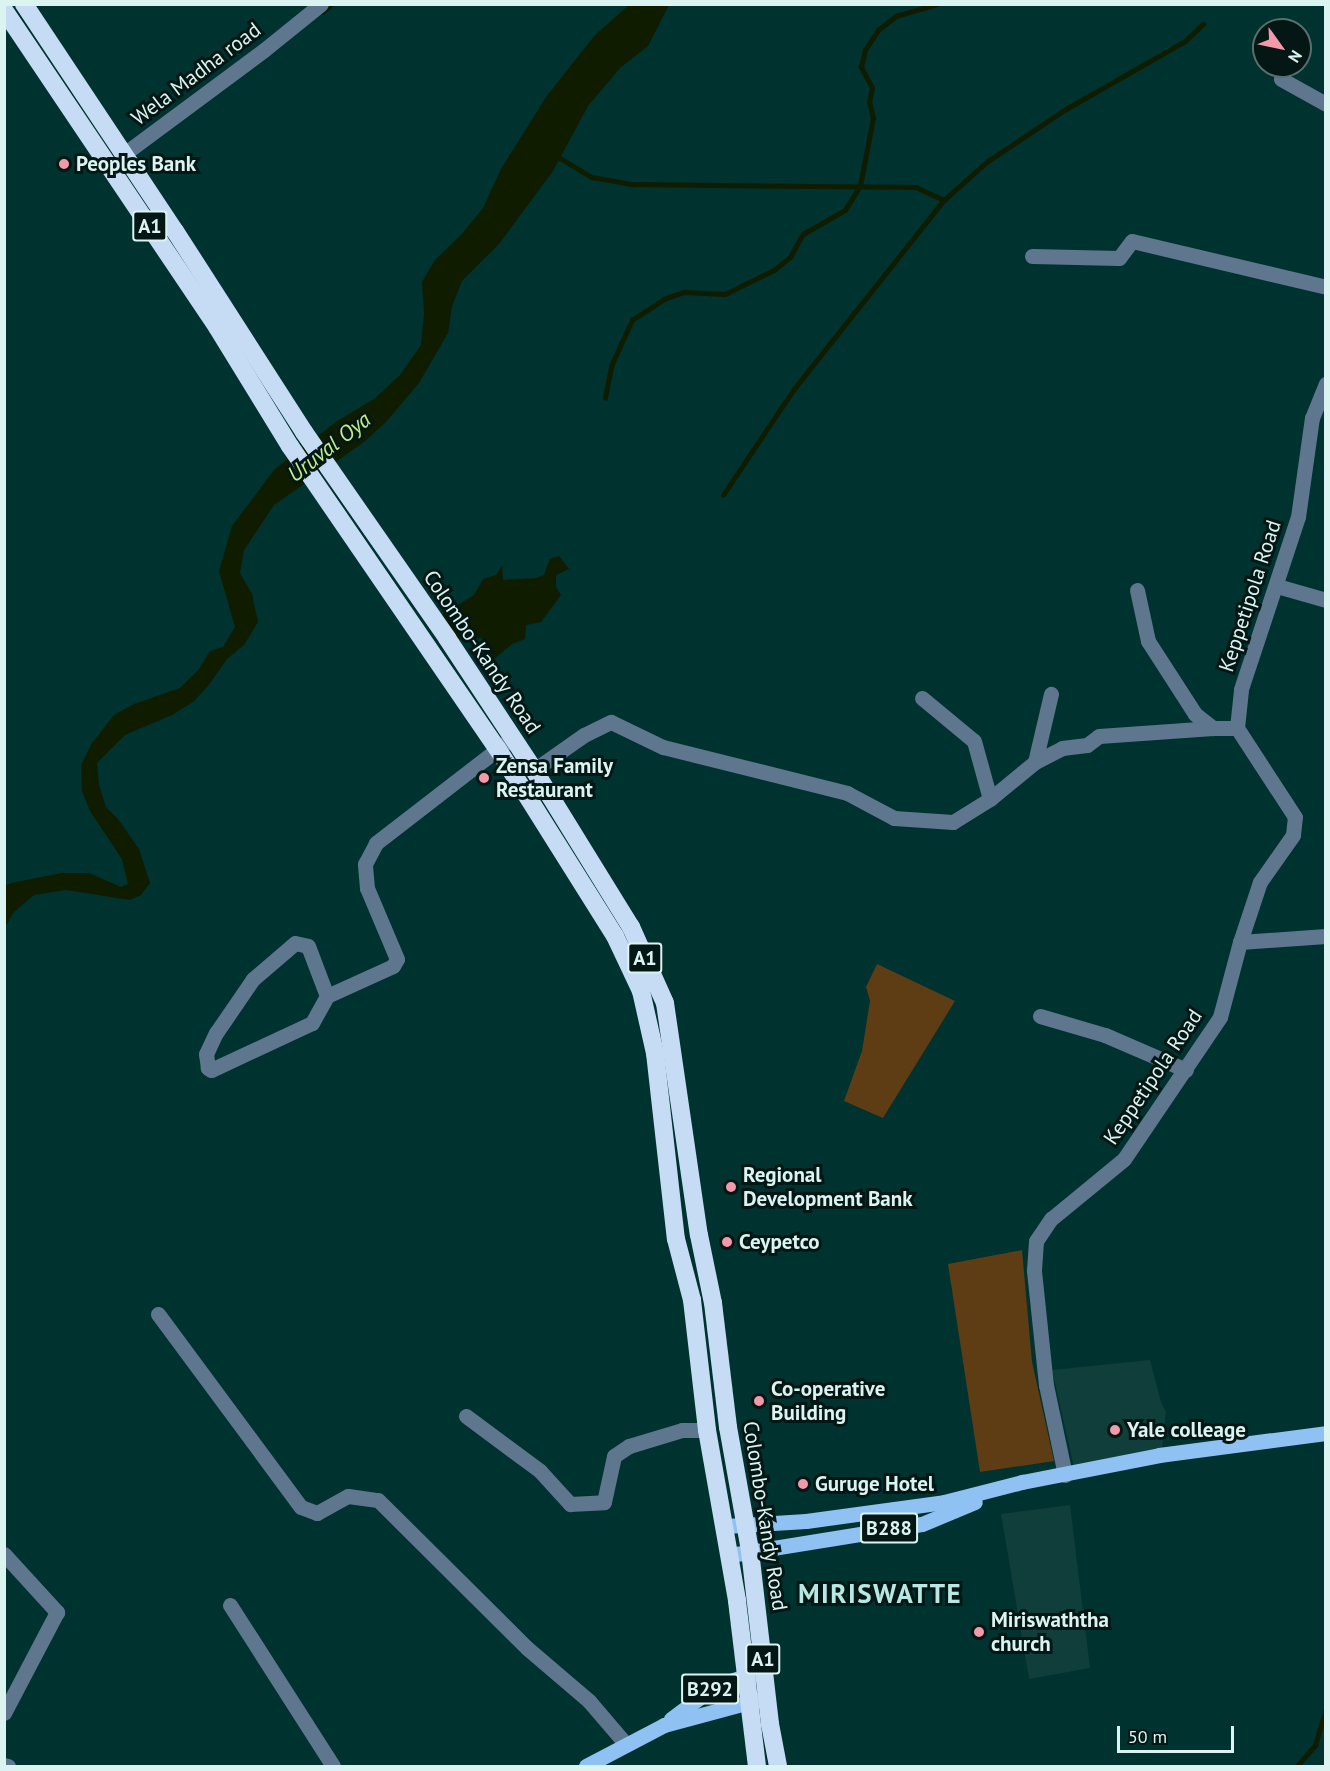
<!DOCTYPE html>
<style>
body{margin:0}
#map{position:relative;width:1330px;height:1771px;overflow:hidden;background:#00322f;font-family:"PT Sans",sans-serif}
div>[style]{position:absolute}
.built>*{inset:0;background:#103e3b}
.green>*{inset:0;background:#5e3d15}
.water>*{inset:0;background:#0f1c00}
.stream>*{height:4.5px;margin:-2.25px;padding:0 2.25px;transform-origin:2.25px;border-radius:2.25px;background:#0f1c00}
.minor>*{height:15px;margin:-7.5px;padding:0 7.5px;transform-origin:7.5px;border-radius:7.5px;background:#5e768e}
.major>*{height:15px;margin:-7.5px;padding:0 7.5px;transform-origin:7.5px;border-radius:7.5px;background:#8fc1f2}
.highway>*{height:18px;margin:-9px;padding:0 9px;transform-origin:9px;border-radius:9px;background:#c5dcf4}
.dots>*{width:16px;height:16px;translate:-50% -50%;box-sizing:border-box;border:3px solid #041715;border-radius:50%}
span{translate:-50% -50%;white-space:nowrap;text-align:center;line-height:1.15;-webkit-text-stroke:6px #041715;paint-order:stroke}
.shield-label span{padding:2px 4px;background:#041715;border:2px solid;border-radius:4px;-webkit-text-stroke-width:0}
.shield-label{font-size:20px;color:#dcf4f1;font-weight:700}
.street-label{font-size:21px;color:#dcf4f1}
.poi-label{font-size:21px;color:#dcf4f1;font-weight:700}
.left{translate:0 -50%;text-align:left}
.water-label{font-size:22px;color:#c1ed8b;font-style:italic}
.district-label{font-size:27px;color:#b7e8e3;font-weight:700;letter-spacing:1.5px}
.frame{position:absolute;inset:0;border:6px solid #dcf4f1;pointer-events:none}
.north{position:absolute;left:1252px;top:18px;width:60px;height:60px;box-sizing:border-box;background:#041715;border:2px solid #5a6f6d;border-radius:50%;rotate:123deg;font-size:16px;font-weight:700;line-height:24px;text-align:center;color:#dcf4f1}
.north::after{content:'';display:block;margin:auto;width:21px;height:27px;background:#f39aaa;clip-path:polygon(50% 0,100% 100%,50% 72%,0 100%)}
.scale{position:absolute;left:1117px;top:1726px;width:117px;height:27px;box-sizing:border-box;border:3px solid #dcf4f1;border-top:0;padding-left:8px;font-size:18px;line-height:21px;white-space:nowrap;color:#dcf4f1;-webkit-text-stroke:4px #041715;paint-order:stroke}
</style>
<div id="map">
<div class="built">
<div style="clip-path:polygon(1150px 1360px,1161px 1402px,1166px 1412px,1162px 1449px,1074px 1467px,1052px 1370px)"></div>
<div style="clip-path:polygon(1070px 1505px,1090px 1668px,1029px 1679px,1001px 1514px)"></div>
</div>
<div class="green">
<div style="clip-path:polygon(877px 964px,955px 1001px,883px 1118px,844px 1101px,862px 1051px,870px 1001px,866px 987px)"></div>
<div style="clip-path:polygon(1022px 1250px,1032px 1362px,1054px 1461px,980px 1472px,948px 1264px)"></div>
</div>
<div class="water">
<div style="clip-path:polygon(629px 5px,669px 5px,648px 46px,620px 68px,588px 106px,553px 171px,499px 244px,462px 281px,452px 306px,448px 333px,419px 383px,386px 422px,364px 442px,274px 505px,244px 550px,240px 573px,252px 594px,258px 622px,244px 645px,227px 659px,208px 686px,193px 702px,172px 715px,125px 735px,97px 763px,99px 785px,106px 807px,118px 819px,139px 849px,150px 883px,141px 895px,130px 900px,66px 890px,34px 895px,14px 912px,5px 927px,4px 886px,11px 883px,62px 873px,89px 873px,121px 887px,128px 884px,122px 859px,90px 811px,82px 791px,81px 765px,92px 743px,114px 715px,134px 704px,180px 688px,199px 669px,210px 651px,223px 647px,235px 627px,219px 571px,232px 526px,275px 469px,336px 422px,374px 399px,400px 375px,421px 345px,424px 314px,422px 282px,435px 260px,462px 234px,483px 208px,501px 169px,546px 97px,595px 35px)"></div>
<div style="clip-path:polygon(559px 556px,569px 569px,556px 575px,556px 587px,561px 595px,541px 622px,526px 625px,525px 639px,512px 644px,493px 660px,481px 638px,456px 639px,442px 615px,474px 595px,483px 579px,496px 575px,502px 566px,503px 580px,536px 578px,544px 575px,550px 559px)"></div>
</div>
<div class="stream">
<div style="left:322px;top:12px;width:13px;rotate:-39deg"></div>
<div style="left:560px;top:158px;width:37px;rotate:31deg"></div>
<div style="left:592px;top:177px;width:39px;rotate:10deg"></div>
<div style="left:630px;top:184px;width:286px;rotate:0.6deg"></div>
<div style="left:916px;top:187px;width:31px;rotate:25deg"></div>
<div style="left:605px;top:398px;width:33px;rotate:-79deg"></div>
<div style="left:611px;top:366px;width:51px;rotate:-65.5deg"></div>
<div style="left:632px;top:320px;width:38px;rotate:-33deg"></div>
<div style="left:664px;top:299px;width:21px;rotate:-19deg"></div>
<div style="left:684px;top:292px;width:41px;rotate:2.8deg"></div>
<div style="left:725px;top:294px;width:55px;rotate:-26.1deg"></div>
<div style="left:774px;top:270px;width:21px;rotate:-39deg"></div>
<div style="left:790px;top:257px;width:26px;rotate:-61deg"></div>
<div style="left:803px;top:234px;width:48px;rotate:-29.7deg"></div>
<div style="left:845px;top:210px;width:28px;rotate:-58deg"></div>
<div style="left:860px;top:186px;width:69px;rotate:-79.2deg"></div>
<div style="left:873px;top:118px;width:16px;rotate:-104deg"></div>
<div style="left:869px;top:102px;width:14px;rotate:-78deg"></div>
<div style="left:872px;top:88px;width:24px;rotate:-118deg"></div>
<div style="left:861px;top:67px;width:17px;rotate:-77deg"></div>
<div style="left:865px;top:50px;width:24px;rotate:-57deg"></div>
<div style="left:878px;top:30px;width:23px;rotate:-38deg"></div>
<div style="left:896px;top:16px;width:43px;rotate:-16.3deg"></div>
<div style="left:723px;top:495px;width:128px;rotate:-56.2deg"></div>
<div style="left:794px;top:389px;width:241px;rotate:-51.6deg"></div>
<div style="left:944px;top:200px;width:59px;rotate:-41.6deg"></div>
<div style="left:988px;top:161px;width:94px;rotate:-33.7deg"></div>
<div style="left:1066px;top:109px;width:137px;rotate:-29.7deg"></div>
<div style="left:1185px;top:41px;width:25px;rotate:-43deg"></div>
<div style="left:1297px;top:1766px;width:28px;rotate:-49deg"></div>
<div style="left:1315px;top:1745px;width:39px;rotate:-73deg"></div>
</div>
<div class="minor">
<div style="left:1281px;top:79px;width:51px;rotate:29.1deg"></div>
<div style="left:124px;top:154px;width:174px;rotate:-36.6deg"></div>
<div style="left:264px;top:50px;width:73px;rotate:-38.9deg"></div>
<div style="left:1032px;top:256px;width:87px;rotate:1.3deg"></div>
<div style="left:1119px;top:258px;width:21px;rotate:-53deg"></div>
<div style="left:1132px;top:241px;width:199px;rotate:13.3deg"></div>
<div style="left:1277px;top:586px;width:51px;rotate:15.9deg"></div>
<div style="left:1137px;top:590px;width:52px;rotate:77.8deg"></div>
<div style="left:1148px;top:641px;width:87px;rotate:57.2deg"></div>
<div style="left:1195px;top:714px;width:23px;rotate:38deg"></div>
<div style="left:1213px;top:728px;width:24px"></div>
<div style="left:922px;top:698px;width:67px;rotate:39.6deg"></div>
<div style="left:974px;top:741px;width:60px;rotate:74.6deg"></div>
<div style="left:1035px;top:762px;width:70px;rotate:-76.8deg"></div>
<div style="left:534px;top:770px;width:61px;rotate:-35deg"></div>
<div style="left:584px;top:735px;width:30px;rotate:-26deg"></div>
<div style="left:611px;top:722px;width:58px;rotate:25.7deg"></div>
<div style="left:663px;top:747px;width:190px;rotate:14deg"></div>
<div style="left:847px;top:793px;width:53px;rotate:28deg"></div>
<div style="left:894px;top:818px;width:59px;rotate:3.9deg"></div>
<div style="left:953px;top:822px;width:44px;rotate:-31.9deg"></div>
<div style="left:990px;top:799px;width:58px;rotate:-39.4deg"></div>
<div style="left:1035px;top:762px;width:30px;rotate:-27deg"></div>
<div style="left:1062px;top:748px;width:25px;rotate:-7deg"></div>
<div style="left:1087px;top:745px;width:15px;rotate:-37deg"></div>
<div style="left:1099px;top:736px;width:114px;rotate:-4deg"></div>
<div style="left:1240px;top:942px;width:86px;rotate:-4deg"></div>
<div style="left:295px;top:943px;width:13px;rotate:13deg"></div>
<div style="left:308px;top:946px;width:53px;rotate:69.2deg"></div>
<div style="left:327px;top:996px;width:31px;rotate:119deg"></div>
<div style="left:312px;top:1023px;width:111px;rotate:155deg"></div>
<div style="left:211px;top:1070px;width:4px;rotate:-146deg"></div>
<div style="left:208px;top:1068px;width:14px;rotate:-98deg"></div>
<div style="left:206px;top:1054px;width:23px;rotate:-65deg"></div>
<div style="left:216px;top:1033px;width:65px;rotate:-55.6deg"></div>
<div style="left:253px;top:979px;width:55px;rotate:-40.6deg"></div>
<div style="left:327px;top:996px;width:72px;rotate:-24.4deg"></div>
<div style="left:393px;top:966px;width:8px;rotate:-60deg"></div>
<div style="left:397px;top:959px;width:77px;rotate:-112.9deg"></div>
<div style="left:367px;top:888px;width:24px;rotate:-95deg"></div>
<div style="left:365px;top:864px;width:24px;rotate:-62deg"></div>
<div style="left:376px;top:843px;width:172px;rotate:-37.7deg"></div>
<div style="left:1040px;top:1016px;width:68px;rotate:16.3deg"></div>
<div style="left:1105px;top:1035px;width:88px;rotate:23.4deg"></div>
<div style="left:158px;top:1314px;width:240px;rotate:53.5deg"></div>
<div style="left:301px;top:1507px;width:17px;rotate:21deg"></div>
<div style="left:317px;top:1513px;width:35px;rotate:-29deg"></div>
<div style="left:348px;top:1496px;width:30px;rotate:8deg"></div>
<div style="left:378px;top:1500px;width:210px;rotate:44.8deg"></div>
<div style="left:527px;top:1648px;width:82px;rotate:40.5deg"></div>
<div style="left:589px;top:1701px;width:55px;rotate:49.4deg"></div>
<div style="left:466px;top:1416px;width:92px;rotate:36.6deg"></div>
<div style="left:540px;top:1471px;width:45px;rotate:47.7deg"></div>
<div style="left:570px;top:1504px;width:34px;rotate:-3deg"></div>
<div style="left:604px;top:1502px;width:47px;rotate:-77.7deg"></div>
<div style="left:614px;top:1456px;width:18px;rotate:-34deg"></div>
<div style="left:629px;top:1446px;width:55px;rotate:-16.8deg"></div>
<div style="left:682px;top:1430px;width:25px"></div>
<div style="left:1065px;top:1475px;width:92px;rotate:-101.9deg"></div>
<div style="left:1046px;top:1385px;width:116px;rotate:-96deg"></div>
<div style="left:1034px;top:1270px;width:29px;rotate:-86deg"></div>
<div style="left:1036px;top:1241px;width:27px;rotate:-56deg"></div>
<div style="left:1051px;top:1219px;width:94px;rotate:-39.4deg"></div>
<div style="left:1124px;top:1159px;width:171px;rotate:-55.9deg"></div>
<div style="left:1220px;top:1017px;width:78px;rotate:-75.1deg"></div>
<div style="left:1240px;top:942px;width:63px;rotate:-71.6deg"></div>
<div style="left:1260px;top:882px;width:57px;rotate:-54.9deg"></div>
<div style="left:1293px;top:835px;width:18px;rotate:-84deg"></div>
<div style="left:1295px;top:817px;width:106px;rotate:-123.1deg"></div>
<div style="left:1237px;top:728px;width:39px;rotate:-84deg"></div>
<div style="left:1241px;top:689px;width:181px;rotate:-71.7deg"></div>
<div style="left:1298px;top:517px;width:100px;rotate:-82deg"></div>
<div style="left:1312px;top:418px;width:37px;rotate:-68deg"></div>
<div style="left:4px;top:1554px;width:79px;rotate:47.6deg"></div>
<div style="left:57px;top:1612px;width:114px;rotate:117.7deg"></div>
<div style="left:230px;top:1605px;width:191px;rotate:57.4deg"></div>
<div style="left:4px;top:1765px;width:4px;rotate:14deg"></div>
</div>
<div class="major">
<div style="left:725px;top:1526px;width:81px;rotate:-3.5deg"></div>
<div style="left:806px;top:1521px;width:139px;rotate:-7.8deg"></div>
<div style="left:944px;top:1502px;width:81px;rotate:-14.4deg"></div>
<div style="left:1022px;top:1482px;width:140px;rotate:-11.1deg"></div>
<div style="left:1159px;top:1455px;width:168px;rotate:-7.5deg"></div>
<div style="left:730px;top:1555px;width:194px;rotate:-9.2deg"></div>
<div style="left:922px;top:1524px;width:57px;rotate:-22.5deg"></div>
<div style="left:671px;top:1719px;width:55px;rotate:-36.9deg"></div>
<div style="left:715px;top:1686px;width:44px;rotate:-18.4deg"></div>
<div style="left:586px;top:1766px;width:88px;rotate:-27.7deg"></div>
<div style="left:664px;top:1725px;width:100px;rotate:-15deg"></div>
</div>
<div class="highway">
<div style="left:24px;top:4px;width:273px;rotate:56.4deg"></div>
<div style="left:175px;top:231px;width:239px;rotate:57.3deg"></div>
<div style="left:304px;top:432px;width:251px;rotate:55.2deg"></div>
<div style="left:447px;top:638px;width:158px;rotate:56.6deg"></div>
<div style="left:534px;top:770px;width:185px;rotate:58.3deg"></div>
<div style="left:631px;top:927px;width:83px;rotate:65.9deg"></div>
<div style="left:665px;top:1003px;width:234px;rotate:81.7deg"></div>
<div style="left:699px;top:1235px;width:69px;rotate:78.4deg"></div>
<div style="left:713px;top:1303px;width:125px;rotate:83.1deg"></div>
<div style="left:728px;top:1427px;width:126px;rotate:79.9deg"></div>
<div style="left:750px;top:1551px;width:174px;rotate:83.4deg"></div>
<div style="left:770px;top:1724px;width:43px;rotate:79.2deg"></div>
<div style="left:4px;top:10px;width:382px;rotate:56.1deg"></div>
<div style="left:217px;top:327px;width:140px;rotate:58.5deg"></div>
<div style="left:290px;top:446px;width:366px;rotate:55.6deg"></div>
<div style="left:497px;top:748px;width:222px;rotate:57.9deg"></div>
<div style="left:615px;top:936px;width:61px;rotate:64.7deg"></div>
<div style="left:641px;top:991px;width:64px;rotate:77.3deg"></div>
<div style="left:655px;top:1053px;width:187px;rotate:83.6deg"></div>
<div style="left:676px;top:1239px;width:63px;rotate:75.3deg"></div>
<div style="left:692px;top:1300px;width:131px;rotate:83.4deg"></div>
<div style="left:707px;top:1430px;width:174px;rotate:80deg"></div>
<div style="left:737px;top:1601px;width:166px;rotate:83.1deg"></div>
</div>
<div class="dots">
<div style="left:64px;top:164px;background:#f39aaa"></div>
<div style="left:484px;top:778px;background:#f39aaa"></div>
<div style="left:731px;top:1187px;background:#f39aaa"></div>
<div style="left:727px;top:1242px;background:#f39aaa"></div>
<div style="left:759px;top:1401px;background:#f39aaa"></div>
<div style="left:1115px;top:1430px;background:#f39aaa"></div>
<div style="left:803px;top:1484px;background:#f39aaa"></div>
<div style="left:979px;top:1632px;background:#f39aaa"></div>
</div>
<div class="shield-label">
<span style="left:150px;top:226px">A1</span>
<span style="left:645px;top:958px">A1</span>
<span style="left:889px;top:1528px">B288</span>
<span style="left:763px;top:1659px">A1</span>
<span style="left:710px;top:1689px">B292</span>
</div>
<div class="street-label">
<span style="left:196px;top:74px;rotate:-37deg">Wela Madha road</span>
<span style="left:1250px;top:596px;rotate:-72deg">Keppetipola Road</span>
<span style="left:482px;top:652px;rotate:56deg">Colombo-Kandy Road</span>
<span style="left:1153px;top:1077px;rotate:-56deg">Keppetipola Road</span>
<span style="left:765px;top:1516px;rotate:81deg">Colombo-Kandy Road</span>
</div>
<div class="poi-label">
<span class="left" style="left:76px;top:164px">Peoples Bank</span>
<span class="left" style="left:496px;top:778px">Zensa Family<br>Restaurant</span>
<span class="left" style="left:743px;top:1187px">Regional<br>Development Bank</span>
<span class="left" style="left:739px;top:1242px">Ceypetco</span>
<span class="left" style="left:771px;top:1401px">Co-operative<br>Building</span>
<span class="left" style="left:1127px;top:1430px">Yale colleage</span>
<span class="left" style="left:815px;top:1484px">Guruge Hotel</span>
<span class="left" style="left:991px;top:1632px">Miriswaththa<br>church</span>
</div>
<div class="water-label">
<span style="left:329px;top:447px;rotate:-38deg">Uruval Oya</span>
</div>
<div class="district-label">
<span style="left:880px;top:1594px">MIRISWATTE</span>
</div>
<div class="frame"></div>
<div class="north">N</div>
<div class="scale">50 m</div>
</div>
